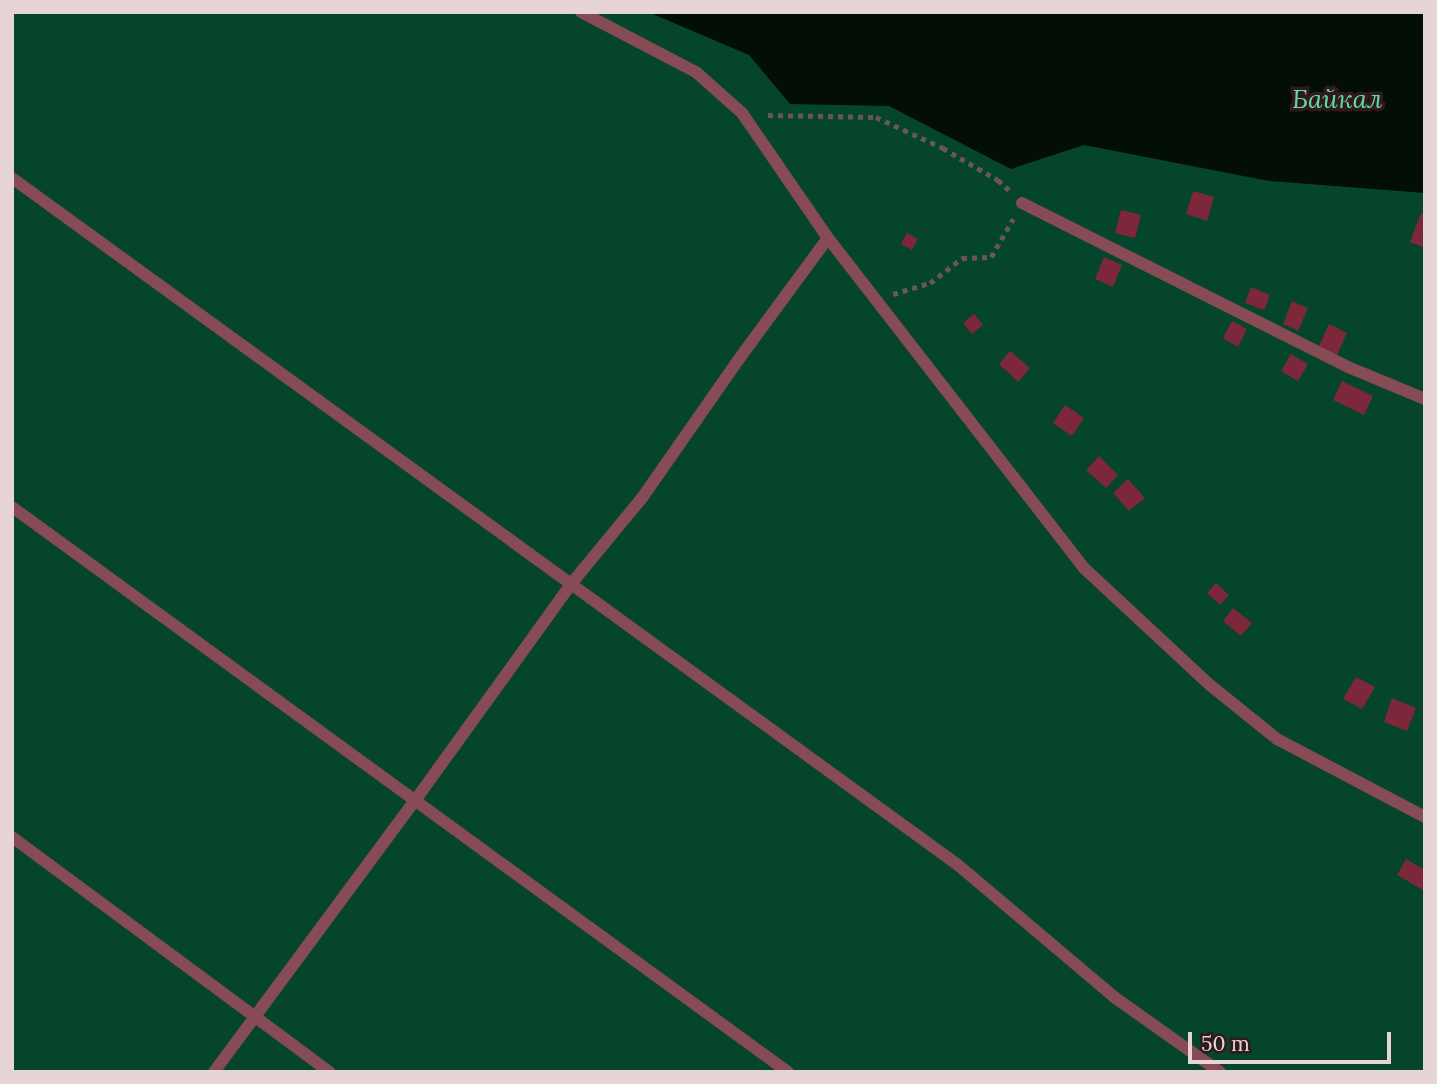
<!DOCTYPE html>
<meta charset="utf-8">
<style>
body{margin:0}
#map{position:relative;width:1437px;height:1084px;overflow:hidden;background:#32191d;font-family:Lora,serif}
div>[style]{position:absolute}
.green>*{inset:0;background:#04452b}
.water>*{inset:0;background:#030e07}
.building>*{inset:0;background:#7c283a}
.path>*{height:4.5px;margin-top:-2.25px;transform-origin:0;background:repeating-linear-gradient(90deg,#6c5558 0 5px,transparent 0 10px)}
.lane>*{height:12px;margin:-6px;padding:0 6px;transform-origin:6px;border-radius:6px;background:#864b54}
span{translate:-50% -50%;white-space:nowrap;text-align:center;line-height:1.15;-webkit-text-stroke:7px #32191d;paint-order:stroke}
.water-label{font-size:26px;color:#5dde9f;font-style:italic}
.frame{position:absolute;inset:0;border:14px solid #e7d5d6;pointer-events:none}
.scale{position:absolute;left:1188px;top:1032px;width:203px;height:32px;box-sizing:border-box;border:4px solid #e7d5d6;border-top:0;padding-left:9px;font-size:21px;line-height:24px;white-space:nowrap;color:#e7d5d6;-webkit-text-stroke:5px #32191d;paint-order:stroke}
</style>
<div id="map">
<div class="green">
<div style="clip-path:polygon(12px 12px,1425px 12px,1425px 1072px,12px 1072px)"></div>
</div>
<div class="water">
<div style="clip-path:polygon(648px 12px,1425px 12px,1425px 193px,1269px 181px,1084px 145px,1011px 169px,889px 106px,790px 104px,749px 55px)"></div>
</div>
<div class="building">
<div style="clip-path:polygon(1193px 191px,1214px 197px,1207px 221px,1186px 214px)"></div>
<div style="clip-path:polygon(1121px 210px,1141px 215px,1135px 238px,1115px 233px)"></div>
<div style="clip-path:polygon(1421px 213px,1425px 215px,1425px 248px,1410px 242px)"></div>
<div style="clip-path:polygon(907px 233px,918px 239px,912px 250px,901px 244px)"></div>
<div style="clip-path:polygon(1104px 257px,1122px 265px,1113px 287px,1095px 279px)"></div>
<div style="clip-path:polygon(1251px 287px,1270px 295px,1264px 310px,1245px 303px)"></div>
<div style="clip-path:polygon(1292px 301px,1308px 308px,1298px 331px,1283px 324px)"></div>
<div style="clip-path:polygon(974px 314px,983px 325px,972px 334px,963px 323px)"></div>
<div style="clip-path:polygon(1232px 321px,1247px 329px,1238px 347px,1223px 338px)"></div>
<div style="clip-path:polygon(1329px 324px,1347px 333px,1337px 355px,1319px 346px)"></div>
<div style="clip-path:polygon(1010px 351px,1030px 368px,1018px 382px,999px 364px)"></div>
<div style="clip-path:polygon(1291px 354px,1308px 364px,1298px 381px,1281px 371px)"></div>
<div style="clip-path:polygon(1342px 381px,1373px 396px,1364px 415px,1333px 400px)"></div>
<div style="clip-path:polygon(1065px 405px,1084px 418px,1072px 436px,1053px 423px)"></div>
<div style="clip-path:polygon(1099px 456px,1118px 475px,1106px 488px,1086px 470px)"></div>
<div style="clip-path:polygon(1128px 479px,1145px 498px,1129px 511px,1113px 493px)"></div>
<div style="clip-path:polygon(1216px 583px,1229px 595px,1220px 605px,1207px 593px)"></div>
<div style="clip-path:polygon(1233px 608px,1252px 623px,1241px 636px,1223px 621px)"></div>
<div style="clip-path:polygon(1356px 677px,1375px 687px,1362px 709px,1343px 699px)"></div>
<div style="clip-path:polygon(1392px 698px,1416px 708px,1407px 731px,1384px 722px)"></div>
<div style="clip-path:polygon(1406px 859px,1425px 870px,1423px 890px,1397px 875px)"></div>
</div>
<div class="path">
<div style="left:768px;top:115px;width:108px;rotate:1.1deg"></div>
<div style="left:876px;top:117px;width:74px;rotate:24.8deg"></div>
<div style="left:943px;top:148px;width:64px;rotate:30.2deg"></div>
<div style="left:998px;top:180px;width:15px;rotate:42deg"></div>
<div style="left:893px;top:294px;width:39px;rotate:-17deg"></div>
<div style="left:930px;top:283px;width:41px;rotate:-38deg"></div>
<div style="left:962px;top:258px;width:29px;rotate:-2deg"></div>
<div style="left:991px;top:257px;width:44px;rotate:-59.9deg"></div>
</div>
<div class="lane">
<div style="left:581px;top:12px;width:130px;rotate:27.6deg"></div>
<div style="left:696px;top:72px;width:62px;rotate:41.7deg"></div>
<div style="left:742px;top:113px;width:152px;rotate:55.5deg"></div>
<div style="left:828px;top:238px;width:418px;rotate:52.2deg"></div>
<div style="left:1084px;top:568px;width:172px;rotate:42.9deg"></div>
<div style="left:1210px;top:685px;width:86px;rotate:38.9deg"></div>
<div style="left:1277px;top:739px;width:167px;rotate:27.8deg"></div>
<div style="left:12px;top:178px;width:1169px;rotate:35.99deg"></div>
<div style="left:958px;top:865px;width:204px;rotate:40.2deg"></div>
<div style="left:1114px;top:997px;width:130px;rotate:35.3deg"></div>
<div style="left:1022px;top:203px;width:365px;rotate:26.7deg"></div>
<div style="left:1348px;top:367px;width:83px;rotate:22.6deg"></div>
<div style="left:12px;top:507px;width:960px;rotate:36.06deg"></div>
<div style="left:12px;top:837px;width:395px;rotate:36.5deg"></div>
<div style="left:214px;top:1072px;width:336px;rotate:-53.5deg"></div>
<div style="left:414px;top:802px;width:269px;rotate:-54.2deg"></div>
<div style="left:571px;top:584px;width:112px;rotate:-50.5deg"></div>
<div style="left:642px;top:498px;width:169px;rotate:-55.1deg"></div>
<div style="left:739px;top:359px;width:150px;rotate:-53.7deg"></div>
</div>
<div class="water-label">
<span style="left:1337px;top:99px">Байкал</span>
</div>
<div class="frame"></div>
<div class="scale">50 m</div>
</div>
